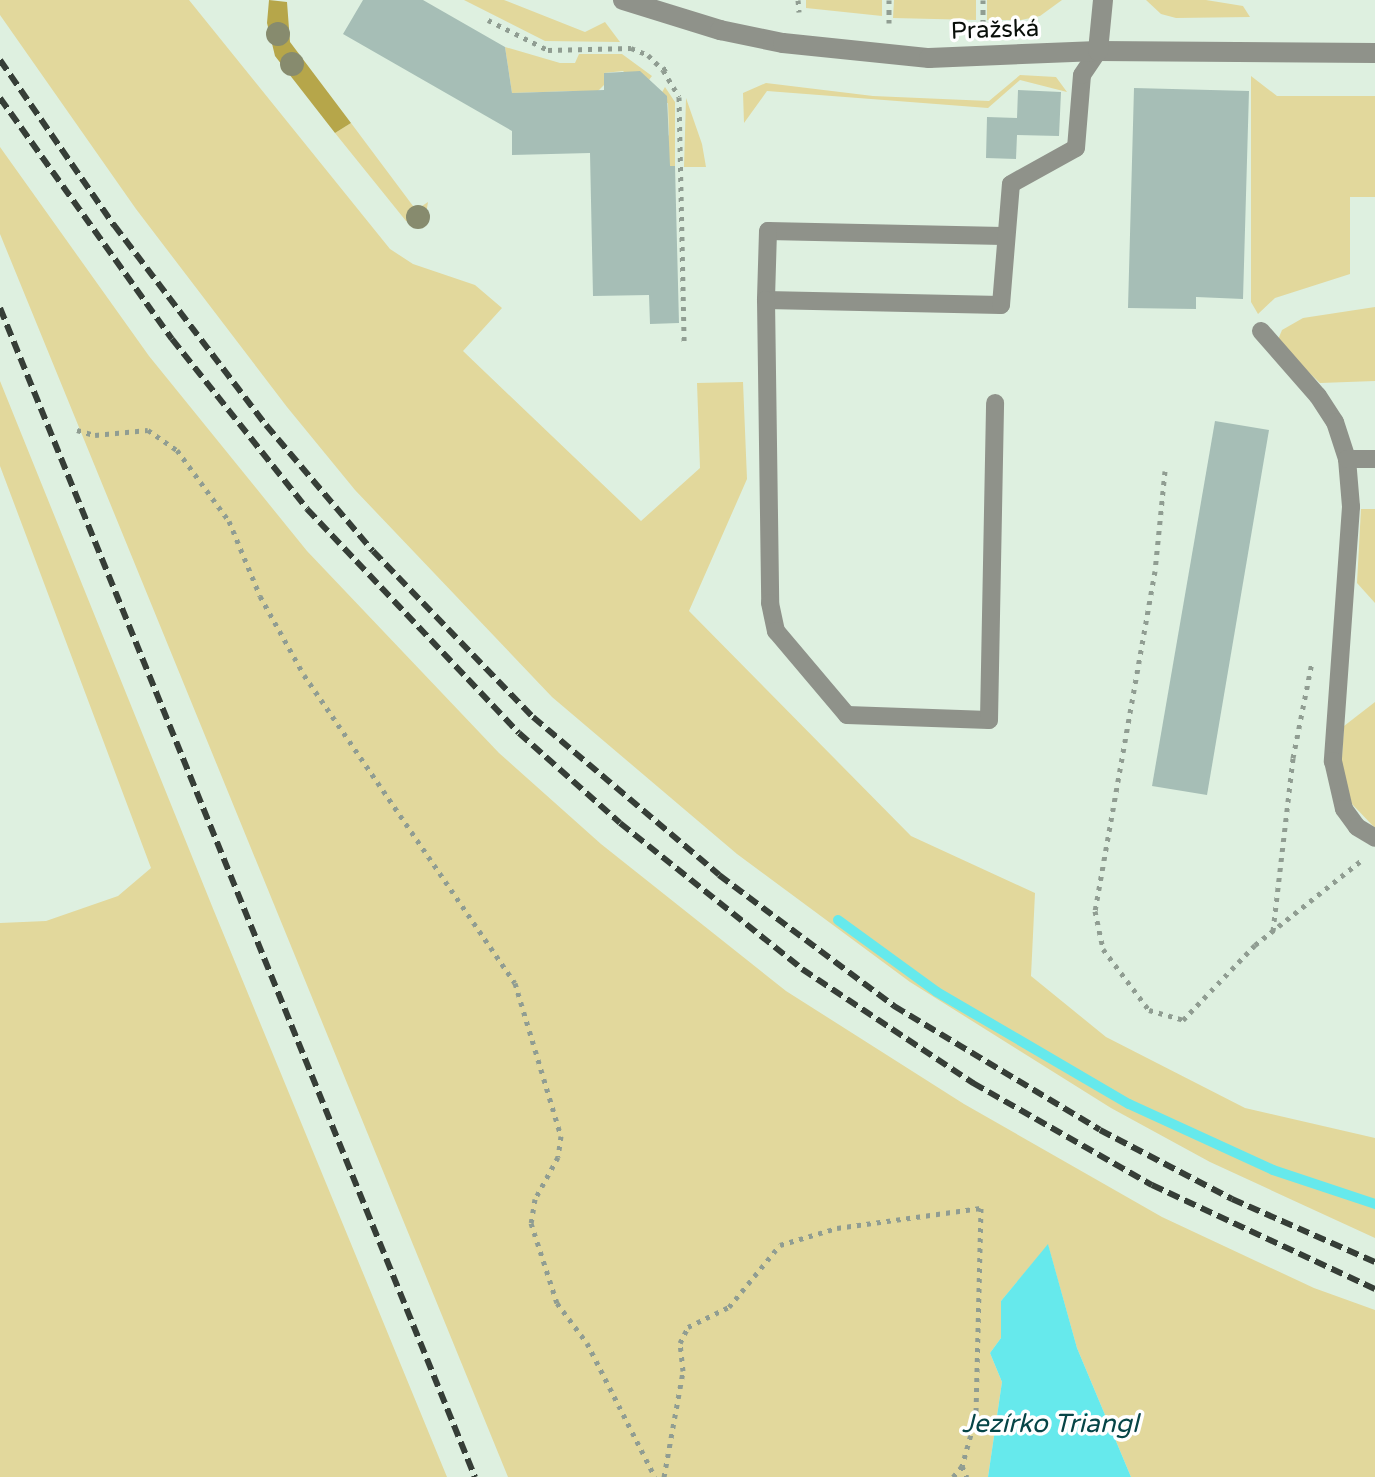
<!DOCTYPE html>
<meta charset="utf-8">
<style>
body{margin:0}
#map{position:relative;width:1375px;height:1477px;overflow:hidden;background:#def0e0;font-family:"Varela Round",sans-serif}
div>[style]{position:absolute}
.green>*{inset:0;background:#e2d89c}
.forest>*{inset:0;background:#b6a64a}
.water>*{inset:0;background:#66e9ec}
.stream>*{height:10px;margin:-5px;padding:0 5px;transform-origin:5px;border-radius:5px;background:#66e9ec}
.building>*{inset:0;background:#a6beb6}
.path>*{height:5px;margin-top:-2.5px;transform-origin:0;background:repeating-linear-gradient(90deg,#909d92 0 4px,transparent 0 10px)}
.service>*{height:18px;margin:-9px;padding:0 9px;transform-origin:9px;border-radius:9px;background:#8f928a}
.minor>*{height:20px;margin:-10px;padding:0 10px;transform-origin:10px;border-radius:10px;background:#8f928a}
.rail>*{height:6px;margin-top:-3px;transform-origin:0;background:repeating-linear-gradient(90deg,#363e37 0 12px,transparent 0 18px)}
.trees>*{width:24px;height:24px;margin:-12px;border-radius:50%;background:#878b6e}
span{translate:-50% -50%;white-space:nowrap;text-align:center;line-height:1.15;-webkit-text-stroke:7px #fff;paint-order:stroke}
.street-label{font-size:24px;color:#090e09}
.water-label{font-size:26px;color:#064547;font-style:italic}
</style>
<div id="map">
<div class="green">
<div style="clip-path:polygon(0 0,189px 0,390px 249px,413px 264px,475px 285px,502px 308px,463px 351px,641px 521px,700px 468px,697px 383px,743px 382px,747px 479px,689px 611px,911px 836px,1035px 893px,1031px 976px,1106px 1037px,1245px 1108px,1375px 1138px,1375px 1238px,1210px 1162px,1111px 1108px,910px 982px,737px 854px,552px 697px,355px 490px,287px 407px,136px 209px,0 15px)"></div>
<div style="clip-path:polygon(464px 0,504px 0,585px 32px,605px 22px,620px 42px,545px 41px)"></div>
<div style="clip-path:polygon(806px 0,882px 0,882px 16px,806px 8px)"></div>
<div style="clip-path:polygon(894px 0,976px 0,976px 20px,893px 18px)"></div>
<div style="clip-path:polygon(987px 0,1062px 0,1040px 16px,1021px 20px,987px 20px)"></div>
<div style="clip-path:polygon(1146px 0,1206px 0,1243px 6px,1250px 17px,1176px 18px,1161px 14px)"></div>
<div style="clip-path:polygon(505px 47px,560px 63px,575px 63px,579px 54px,622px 54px,652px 76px,642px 89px,623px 71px,604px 73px,604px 85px,585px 104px,573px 91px,512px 93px)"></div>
<div style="clip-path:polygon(1020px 75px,1056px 77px,1067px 92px,1020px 80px,988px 108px,767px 91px,744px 123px,743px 93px,766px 83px,873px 96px,989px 101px)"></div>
<div style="clip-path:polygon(1251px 76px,1277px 96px,1375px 96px,1375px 197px,1350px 197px,1350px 274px,1275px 298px,1258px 314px,1251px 302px)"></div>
<div style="clip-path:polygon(665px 87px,675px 102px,675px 166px,639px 167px,669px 135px,668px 103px,656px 103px)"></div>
<div style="clip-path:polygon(686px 98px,702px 144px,706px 167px,684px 167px)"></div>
<div style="clip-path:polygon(351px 123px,416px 210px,428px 202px,425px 221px,406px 221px,335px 133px)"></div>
<div style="clip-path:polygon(0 147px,149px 356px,307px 551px,499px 753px,601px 844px,786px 991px,964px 1104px,1162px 1217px,1314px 1288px,1375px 1310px,1375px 1477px,1131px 1477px,1077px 1348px,1048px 1245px,1001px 1301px,1001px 1338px,990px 1353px,1002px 1382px,988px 1477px,508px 1477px,0 234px)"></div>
<div style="clip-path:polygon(1375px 307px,1375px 381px,1320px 383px,1277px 342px,1282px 330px,1303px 318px)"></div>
<div style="clip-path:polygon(0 381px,214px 911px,447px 1477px,0 1477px,0 923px,46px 921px,118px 896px,151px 868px,0 466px)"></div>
<div style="clip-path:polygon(1361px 509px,1375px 509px,1375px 603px,1357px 583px)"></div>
<div style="clip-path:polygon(1375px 702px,1375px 828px,1350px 802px,1341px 773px,1344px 726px)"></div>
</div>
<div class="forest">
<div style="clip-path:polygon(269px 0,287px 2px,290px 42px,351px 123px,335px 133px,275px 56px,267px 23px)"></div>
</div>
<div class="water">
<div style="clip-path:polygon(1048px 1244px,1077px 1348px,1131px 1477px,988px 1477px,1002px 1382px,990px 1353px,1001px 1338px,1001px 1301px)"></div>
</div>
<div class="stream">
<div style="left:838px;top:920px;width:122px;rotate:36deg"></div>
<div style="left:937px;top:992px;width:222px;rotate:30.3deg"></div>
<div style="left:1129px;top:1104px;width:158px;rotate:24.6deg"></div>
<div style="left:1273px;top:1170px;width:108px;rotate:18.4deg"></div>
</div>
<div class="building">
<div style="clip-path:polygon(363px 0,423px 0,505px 47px,512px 93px,604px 90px,604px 73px,640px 71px,667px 96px,670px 166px,675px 166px,679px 323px,650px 324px,649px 295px,593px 296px,590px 153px,512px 155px,512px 131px,343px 34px)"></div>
<div style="clip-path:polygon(1134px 88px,1249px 91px,1243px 299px,1196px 297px,1196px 309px,1128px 308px)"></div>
<div style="clip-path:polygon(1018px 90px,1061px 92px,1059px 136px,1017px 135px,1016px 159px,986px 158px,987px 117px,1017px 118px)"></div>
<div style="clip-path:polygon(1215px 421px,1269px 430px,1207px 795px,1152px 786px)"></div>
</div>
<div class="path">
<div style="left:798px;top:0;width:12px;rotate:85deg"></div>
<div style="left:889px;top:0;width:23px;rotate:90deg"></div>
<div style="left:983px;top:0;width:26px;rotate:90deg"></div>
<div style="left:488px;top:20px;width:67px;rotate:26.6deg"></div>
<div style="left:548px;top:50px;width:83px;rotate:-1.4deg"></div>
<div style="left:631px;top:48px;width:18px;rotate:22deg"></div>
<div style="left:648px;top:55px;width:21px;rotate:45deg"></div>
<div style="left:663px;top:70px;width:7px;rotate:-34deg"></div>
<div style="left:663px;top:70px;width:31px;rotate:59deg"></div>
<div style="left:679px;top:97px;width:249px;rotate:88.8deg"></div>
<div style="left:77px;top:430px;width:19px;rotate:16deg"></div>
<div style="left:95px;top:435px;width:53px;rotate:-5.4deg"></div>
<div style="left:148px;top:430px;width:35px;rotate:35deg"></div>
<div style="left:177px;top:450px;width:88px;rotate:53.8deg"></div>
<div style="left:229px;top:521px;width:81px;rotate:67.5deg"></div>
<div style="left:260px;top:596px;width:90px;rotate:60.9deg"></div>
<div style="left:304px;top:675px;width:373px;rotate:55.6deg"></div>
<div style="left:515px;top:983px;width:160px;rotate:73.3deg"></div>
<div style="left:561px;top:1136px;width:21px;rotate:98deg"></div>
<div style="left:558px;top:1157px;width:48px;rotate:118.7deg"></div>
<div style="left:535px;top:1199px;width:24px;rotate:99deg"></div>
<div style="left:531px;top:1223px;width:84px;rotate:72deg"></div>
<div style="left:557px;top:1303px;width:50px;rotate:53.1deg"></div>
<div style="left:587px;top:1343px;width:150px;rotate:63.1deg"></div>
<div style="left:1165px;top:471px;width:100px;rotate:95.7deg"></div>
<div style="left:1155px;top:571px;width:345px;rotate:100deg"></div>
<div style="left:1095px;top:911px;width:39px;rotate:78deg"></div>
<div style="left:1103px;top:949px;width:76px;rotate:53deg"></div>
<div style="left:1149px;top:1010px;width:35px;rotate:16deg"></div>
<div style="left:1183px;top:1020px;width:104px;rotate:-46.2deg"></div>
<div style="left:1255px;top:945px;width:137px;rotate:-38.5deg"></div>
<div style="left:1273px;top:931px;width:174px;rotate:-83.4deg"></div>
<div style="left:1293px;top:758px;width:98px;rotate:-78.8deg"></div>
<div style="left:962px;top:1466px;width:12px;rotate:66deg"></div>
<div style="left:664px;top:1477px;width:108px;rotate:-79.8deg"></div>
<div style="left:683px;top:1371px;width:28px;rotate:-96deg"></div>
<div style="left:680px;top:1343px;width:18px;rotate:-63deg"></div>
<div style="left:688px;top:1327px;width:46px;rotate:-26deg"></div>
<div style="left:729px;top:1307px;width:80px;rotate:-50.6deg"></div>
<div style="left:780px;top:1245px;width:59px;rotate:-16.6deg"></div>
<div style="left:837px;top:1228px;width:145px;rotate:-7.9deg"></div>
<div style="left:981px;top:1208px;width:208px;rotate:91.4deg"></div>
<div style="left:976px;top:1416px;width:52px;rotate:105.6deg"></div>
<div style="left:962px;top:1466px;width:14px;rotate:129deg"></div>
</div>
<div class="service">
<div style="left:1003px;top:236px;width:235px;rotate:-178.8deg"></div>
<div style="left:768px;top:231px;width:69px;rotate:91.7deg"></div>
<div style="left:766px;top:300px;width:235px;rotate:1.2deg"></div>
<div style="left:1001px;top:305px;width:121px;rotate:-85.3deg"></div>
<div style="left:1011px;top:184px;width:74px;rotate:-29deg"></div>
<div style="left:1076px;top:148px;width:73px;rotate:-85.3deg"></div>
<div style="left:1082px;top:75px;width:29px;rotate:-56deg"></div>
<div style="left:766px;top:300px;width:303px;rotate:89.2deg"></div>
<div style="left:770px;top:603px;width:29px;rotate:78deg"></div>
<div style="left:776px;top:631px;width:110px;rotate:49.8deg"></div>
<div style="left:847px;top:715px;width:142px;rotate:2deg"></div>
<div style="left:989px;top:720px;width:317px;rotate:-88.9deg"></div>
<div style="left:1261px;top:331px;width:86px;rotate:48.8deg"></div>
<div style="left:1318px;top:396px;width:31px;rotate:57deg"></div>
<div style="left:1335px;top:422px;width:39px;rotate:72deg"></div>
<div style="left:1347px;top:459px;width:48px;rotate:85.2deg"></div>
<div style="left:1351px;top:507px;width:255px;rotate:94.1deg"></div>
<div style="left:1333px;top:761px;width:49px;rotate:77.1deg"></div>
<div style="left:1344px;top:809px;width:22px;rotate:54deg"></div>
<div style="left:1357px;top:827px;width:21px;rotate:31deg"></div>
<div style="left:1347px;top:459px;width:28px"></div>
</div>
<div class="minor">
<div style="left:623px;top:0;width:102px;rotate:17.2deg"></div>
<div style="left:720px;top:30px;width:64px;rotate:11.7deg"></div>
<div style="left:783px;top:43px;width:147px;rotate:5.9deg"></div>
<div style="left:929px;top:58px;width:169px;rotate:-2.4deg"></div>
<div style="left:1098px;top:51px;width:277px;rotate:0.4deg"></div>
<div style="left:1098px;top:51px;width:51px;rotate:-84.4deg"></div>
</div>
<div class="rail">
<div style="left:0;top:60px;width:201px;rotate:55.4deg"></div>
<div style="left:114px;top:225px;width:251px;rotate:52.8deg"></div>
<div style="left:266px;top:425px;width:165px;rotate:49.7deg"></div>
<div style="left:373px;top:551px;width:231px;rotate:46.1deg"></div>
<div style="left:533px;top:717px;width:244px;rotate:40.3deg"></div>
<div style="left:719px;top:875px;width:219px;rotate:36.8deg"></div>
<div style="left:894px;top:1006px;width:240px;rotate:31deg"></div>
<div style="left:1100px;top:1130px;width:149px;rotate:27.6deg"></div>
<div style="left:1232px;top:1199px;width:156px;rotate:23.8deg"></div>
<div style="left:0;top:98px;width:296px;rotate:54.5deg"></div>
<div style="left:172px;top:339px;width:217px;rotate:51.5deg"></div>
<div style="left:307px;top:509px;width:308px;rotate:46.6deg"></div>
<div style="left:519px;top:733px;width:135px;rotate:41.7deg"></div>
<div style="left:620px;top:823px;width:233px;rotate:38.7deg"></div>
<div style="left:802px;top:969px;width:206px;rotate:33.7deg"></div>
<div style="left:973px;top:1083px;width:206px;rotate:29.7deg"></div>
<div style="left:1152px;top:1185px;width:246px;rotate:25deg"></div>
<div style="left:0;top:308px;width:1262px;rotate:67.89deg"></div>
</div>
<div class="trees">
<div style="left:278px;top:34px"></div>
<div style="left:292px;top:64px"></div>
<div style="left:418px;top:217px"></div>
</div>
<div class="street-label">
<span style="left:995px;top:30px;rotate:-2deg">Pražská</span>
</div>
<div class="water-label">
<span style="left:1050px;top:1424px">Jezírko Triangl</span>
</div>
</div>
